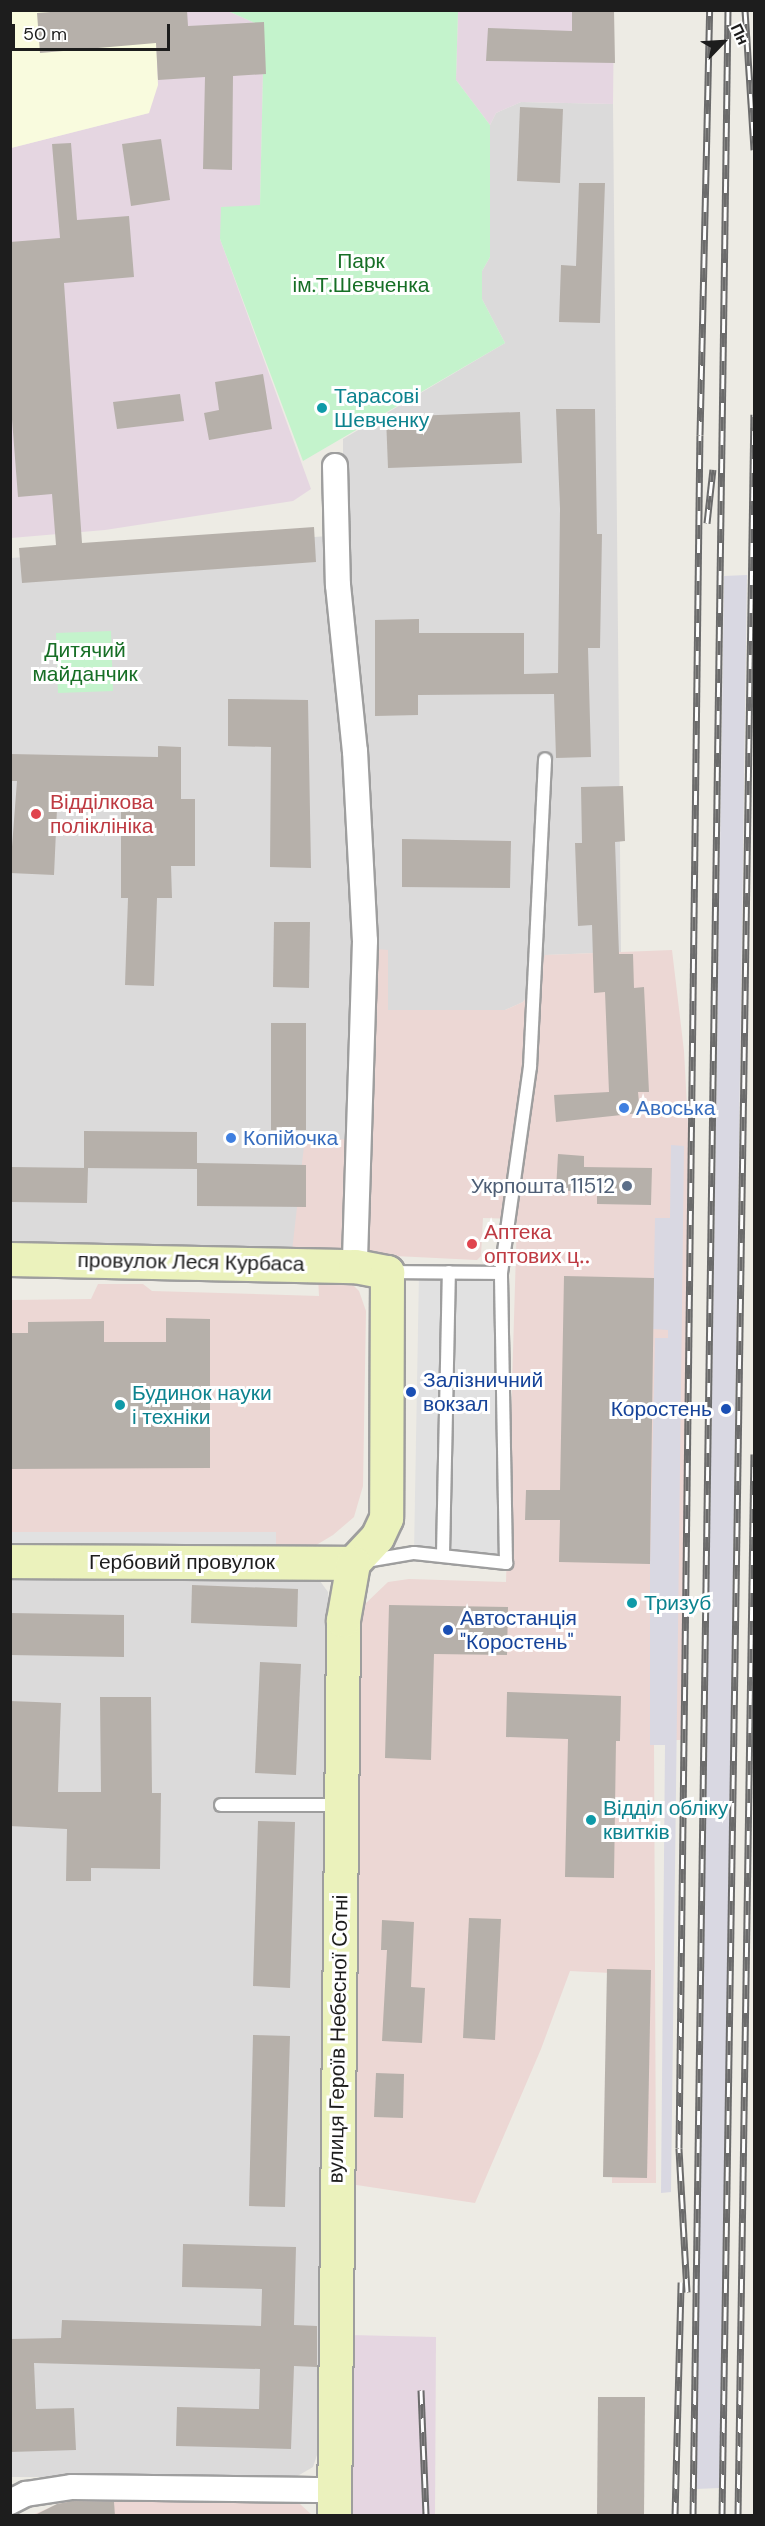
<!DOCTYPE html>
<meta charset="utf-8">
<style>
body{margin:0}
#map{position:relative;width:765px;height:2526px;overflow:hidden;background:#edebe4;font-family:"DM Sans",sans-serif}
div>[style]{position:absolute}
.residential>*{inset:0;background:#dbdada}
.commercial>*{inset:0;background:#ecd7d4}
.industrial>*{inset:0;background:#e5d6e1}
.education>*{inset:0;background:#f9fbde}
.park>*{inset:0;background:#c4f3cc}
.parking>*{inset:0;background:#e1e1e1}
.plaza>*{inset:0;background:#d9d8e2}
.building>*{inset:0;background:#b6b0aa}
.roads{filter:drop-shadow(2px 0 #9e9e9e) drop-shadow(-2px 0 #9e9e9e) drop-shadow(0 2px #9e9e9e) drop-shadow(0 -2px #9e9e9e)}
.lane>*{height:12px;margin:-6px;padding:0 6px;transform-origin:6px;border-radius:6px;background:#fff}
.street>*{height:24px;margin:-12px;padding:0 12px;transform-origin:12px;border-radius:12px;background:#fff}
.secondary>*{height:33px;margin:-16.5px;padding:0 16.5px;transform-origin:16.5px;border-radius:16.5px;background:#ebf2bc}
.rail>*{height:7px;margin-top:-3.5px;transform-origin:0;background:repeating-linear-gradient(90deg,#fff 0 14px,#6b6b6b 0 28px);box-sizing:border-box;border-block:2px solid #6b6b6b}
.dots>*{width:16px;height:16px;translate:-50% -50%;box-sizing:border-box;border:3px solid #fff;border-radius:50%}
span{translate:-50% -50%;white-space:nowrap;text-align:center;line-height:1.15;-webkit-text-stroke:6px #fff;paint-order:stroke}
.park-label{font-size:21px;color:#176f26}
.culture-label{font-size:21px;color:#0d838f}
.left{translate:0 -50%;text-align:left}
.health-label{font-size:21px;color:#be3a42}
.shop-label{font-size:21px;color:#366cbe}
.service-label{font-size:21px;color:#4e5e75}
.right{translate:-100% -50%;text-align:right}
.street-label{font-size:21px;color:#1d1d1d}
.transit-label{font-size:21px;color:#164399}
.frame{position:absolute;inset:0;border:12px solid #1d1d1d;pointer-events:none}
.north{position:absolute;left:693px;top:12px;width:60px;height:60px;-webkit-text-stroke:4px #fff;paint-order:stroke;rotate:65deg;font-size:16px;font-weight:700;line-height:24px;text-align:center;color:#1d1d1d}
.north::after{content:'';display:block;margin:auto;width:21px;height:27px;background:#1d1d1d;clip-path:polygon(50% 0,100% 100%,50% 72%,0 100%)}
.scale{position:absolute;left:12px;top:24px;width:158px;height:27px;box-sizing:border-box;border:3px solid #1d1d1d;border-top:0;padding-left:8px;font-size:18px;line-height:21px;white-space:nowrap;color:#1d1d1d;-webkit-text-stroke:4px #fff;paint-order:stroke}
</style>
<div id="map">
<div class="residential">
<div style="clip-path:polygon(521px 102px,613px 104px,621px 952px,546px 955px,537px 983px,523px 1002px,505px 1010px,387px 1010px,388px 950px,356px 1140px,292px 1251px,11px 1246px,11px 558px,343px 535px,343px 439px,505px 343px,482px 299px,482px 271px,490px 257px,490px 125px,496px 113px)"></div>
<div style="clip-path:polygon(11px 1576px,311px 1580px,320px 1581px,328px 1592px,319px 2449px,313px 2467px,294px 2478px,11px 2477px)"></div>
</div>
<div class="commercial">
<div style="clip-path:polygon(365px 948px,388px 950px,388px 1010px,505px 1010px,523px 1002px,537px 983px,545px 955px,672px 950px,684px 1051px,690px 1162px,682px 1740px,654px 1740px,656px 2183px,612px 2183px,611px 1973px,570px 1971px,541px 2049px,475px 2203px,350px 2184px,361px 1623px,365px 1604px,388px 1582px,409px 1579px,506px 1582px,517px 1219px,483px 1218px,481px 1256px,477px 1260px,292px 1251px,305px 1137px,355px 1140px)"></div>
<div style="clip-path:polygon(318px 1277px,351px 1283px,359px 1291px,366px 1311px,363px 1486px,354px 1517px,333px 1535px,313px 1547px,276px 1547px,276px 1532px,11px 1532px,10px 1300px,91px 1299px,98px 1284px,143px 1284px,152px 1291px,319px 1296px)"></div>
<div style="clip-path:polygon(74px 2497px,285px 2500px,300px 2504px,312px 2515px,30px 2516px)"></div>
</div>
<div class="industrial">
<div style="clip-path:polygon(155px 11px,228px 11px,264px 27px,260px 206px,220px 239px,311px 489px,293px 501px,105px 530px,11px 538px,11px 148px,149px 113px)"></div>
<div style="clip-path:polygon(458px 11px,614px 11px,613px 104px,521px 102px,496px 113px,490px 125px,456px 80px)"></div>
<div style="clip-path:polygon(349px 2335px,436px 2337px,435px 2515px,348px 2516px)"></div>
</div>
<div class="education">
<div style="clip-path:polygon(11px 11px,155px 11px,158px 85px,149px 113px,11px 148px)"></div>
</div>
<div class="park">
<div style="clip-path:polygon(228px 11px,458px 11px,456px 80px,490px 125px,490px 257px,482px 271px,482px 299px,505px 343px,303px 461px,220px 239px,221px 207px,260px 205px,264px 27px)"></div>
<div style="clip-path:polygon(111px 631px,113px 691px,58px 693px,56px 633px)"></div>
</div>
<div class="parking">
<div style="clip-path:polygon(419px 1272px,501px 1273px,506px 1563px,414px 1553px)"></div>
<div style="clip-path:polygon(10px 1532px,276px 1532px,276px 1547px,11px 1547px)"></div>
</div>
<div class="plaza">
<div style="clip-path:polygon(747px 575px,720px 2488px,696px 2489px,724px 576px)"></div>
<div style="clip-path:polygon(671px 1145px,684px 1146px,671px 2192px,661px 2193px,665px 1745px,650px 1745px,650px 1564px,655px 1338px,668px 1338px,668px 1330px,653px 1329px,655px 1218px,670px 1218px)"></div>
</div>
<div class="building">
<div style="clip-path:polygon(78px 10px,187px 10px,188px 26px,264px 22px,266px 74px,233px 76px,232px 170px,203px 169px,205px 77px,158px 80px,156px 43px,40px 53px,37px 13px)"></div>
<div style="clip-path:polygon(572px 10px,614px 10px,615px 63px,486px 61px,488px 28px,572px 31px)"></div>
<div style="clip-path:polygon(520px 107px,563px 109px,560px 183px,517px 181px)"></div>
<div style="clip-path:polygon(161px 139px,170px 200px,131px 206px,122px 144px)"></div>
<div style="clip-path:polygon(71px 143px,77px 220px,129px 216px,134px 277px,64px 283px,82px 543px,314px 527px,316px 562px,22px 583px,19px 548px,56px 545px,52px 494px,18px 497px,10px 393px,10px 242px,60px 238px,52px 144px)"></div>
<div style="clip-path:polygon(579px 183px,605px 183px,600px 323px,559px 322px,561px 265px,576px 266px)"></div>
<div style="clip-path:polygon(263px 374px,272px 429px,209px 440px,204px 413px,219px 410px,215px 382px)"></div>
<div style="clip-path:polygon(180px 394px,184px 421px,117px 429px,113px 402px)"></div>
<div style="clip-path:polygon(556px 409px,595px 409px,597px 534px,602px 534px,600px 648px,588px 648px,591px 757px,556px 758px,554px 694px,418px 695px,418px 715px,375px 716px,375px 620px,419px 619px,419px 633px,524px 633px,524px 674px,558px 673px,560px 509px)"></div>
<div style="clip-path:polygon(520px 412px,522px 463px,388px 468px,386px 417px)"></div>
<div style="clip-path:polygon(228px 699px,308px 700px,311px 868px,270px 867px,271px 747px,228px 746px)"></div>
<div style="clip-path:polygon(158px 746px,181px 747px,181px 799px,195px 799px,195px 866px,171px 866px,172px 898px,157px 898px,154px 986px,125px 985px,128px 898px,121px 898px,121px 809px,57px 809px,54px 875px,10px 873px,17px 781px,10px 781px,10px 754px,158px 757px)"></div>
<div style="clip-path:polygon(623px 786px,625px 841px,615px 842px,619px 954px,633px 954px,634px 988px,644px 987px,649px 1092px,638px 1092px,640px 1113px,556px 1122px,554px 1095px,609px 1092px,605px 992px,594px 993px,592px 925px,578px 926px,575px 843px,582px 843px,581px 787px)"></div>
<div style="clip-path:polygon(402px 839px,511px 841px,510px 888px,402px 887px)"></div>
<div style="clip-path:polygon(274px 922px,310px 922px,309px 988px,273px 987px)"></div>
<div style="clip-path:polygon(271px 1023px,306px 1023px,306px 1130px,271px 1130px)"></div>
<div style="clip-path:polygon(84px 1131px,197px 1132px,197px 1163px,306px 1165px,306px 1207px,197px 1206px,197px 1169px,84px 1168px)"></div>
<div style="clip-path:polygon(558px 1154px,584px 1156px,584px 1167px,652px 1168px,651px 1205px,597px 1204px,597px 1193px,556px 1190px)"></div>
<div style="clip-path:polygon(10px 1167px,88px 1168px,87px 1203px,10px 1202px)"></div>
<div style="clip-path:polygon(564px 1276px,654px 1278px,650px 1564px,559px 1562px,560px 1520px,525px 1520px,526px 1490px,560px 1490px)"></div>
<div style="clip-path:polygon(166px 1318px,210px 1319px,210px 1468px,10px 1469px,10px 1333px,28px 1333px,28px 1322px,104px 1321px,104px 1342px,166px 1342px)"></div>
<div style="clip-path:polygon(192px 1585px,298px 1589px,297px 1627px,191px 1623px)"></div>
<div style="clip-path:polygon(389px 1605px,508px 1607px,507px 1655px,434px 1654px,431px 1760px,385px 1758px)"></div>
<div style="clip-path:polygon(10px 1613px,124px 1615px,124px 1657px,10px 1655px)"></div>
<div style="clip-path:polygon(260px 1662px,301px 1664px,296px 1775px,255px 1773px)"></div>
<div style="clip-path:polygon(507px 1692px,621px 1696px,620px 1741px,616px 1741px,614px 1878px,565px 1877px,568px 1739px,506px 1737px)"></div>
<div style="clip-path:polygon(100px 1697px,151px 1697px,152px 1793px,161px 1793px,160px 1869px,91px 1868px,91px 1881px,66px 1881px,67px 1829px,10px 1826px,10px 1701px,61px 1703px,58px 1792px,101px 1792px)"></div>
<div style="clip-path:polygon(258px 1821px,295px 1822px,290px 1988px,253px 1986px)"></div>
<div style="clip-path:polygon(469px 1918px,501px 1919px,495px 2040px,463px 2038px)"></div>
<div style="clip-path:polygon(382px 1920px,414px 1922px,411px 1987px,425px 1988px,422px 2043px,382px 2041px,387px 1950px,381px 1950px)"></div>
<div style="clip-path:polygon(607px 1969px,651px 1970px,647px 2178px,603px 2177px)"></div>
<div style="clip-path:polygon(253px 2035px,290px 2036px,285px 2207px,249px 2206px)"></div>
<div style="clip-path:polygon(376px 2073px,404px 2074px,403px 2118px,374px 2117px)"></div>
<div style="clip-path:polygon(183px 2244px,296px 2247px,294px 2325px,317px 2326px,317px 2367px,294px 2366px,291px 2449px,176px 2446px,177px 2407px,259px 2409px,260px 2369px,34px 2363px,36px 2409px,74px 2408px,76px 2450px,10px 2452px,10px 2339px,61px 2338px,62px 2320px,261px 2326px,262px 2289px,182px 2287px)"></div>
<div style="clip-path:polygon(598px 2397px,645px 2397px,644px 2516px,597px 2516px)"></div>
<div style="clip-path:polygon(73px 2501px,114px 2502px,115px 2516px,33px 2516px,57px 2504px)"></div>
</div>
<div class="roads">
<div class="lane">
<div style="left:501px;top:1273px;width:208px;rotate:-82deg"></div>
<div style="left:530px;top:1067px;width:308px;rotate:-87.2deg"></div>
<div style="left:443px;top:1554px;width:282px;rotate:-88.8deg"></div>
<div style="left:366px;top:1561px;width:49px;rotate:-9.5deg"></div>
<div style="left:414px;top:1553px;width:93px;rotate:6.2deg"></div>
<div style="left:506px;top:1563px;width:290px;rotate:-91deg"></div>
<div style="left:501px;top:1273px;width:111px;rotate:-179.5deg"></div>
<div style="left:221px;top:1805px;width:119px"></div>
</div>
<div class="street">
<div style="left:335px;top:466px;width:119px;rotate:88.6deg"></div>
<div style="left:338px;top:585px;width:167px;rotate:84.2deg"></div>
<div style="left:355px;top:751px;width:190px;rotate:87deg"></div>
<div style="left:365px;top:941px;width:325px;rotate:91.8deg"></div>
<div style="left:10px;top:2502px;width:18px;rotate:-27deg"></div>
<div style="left:26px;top:2494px;width:47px;rotate:-8.7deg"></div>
<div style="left:72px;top:2487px;width:263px;rotate:0.7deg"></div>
</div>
<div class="secondary">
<div style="left:10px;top:1259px;width:345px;rotate:1.2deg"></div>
<div style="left:355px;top:1266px;width:33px;rotate:11deg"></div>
<div style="left:387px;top:1272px;width:246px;rotate:90.2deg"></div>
<div style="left:386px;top:1518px;width:21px;rotate:115deg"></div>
<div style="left:377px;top:1537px;width:35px;rotate:133deg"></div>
<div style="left:10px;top:1561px;width:343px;rotate:0.3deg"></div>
<div style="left:334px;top:2516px;width:896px;rotate:-89.42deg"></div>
<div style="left:343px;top:1620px;width:58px;rotate:-80deg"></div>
</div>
</div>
<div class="rail">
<div style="left:745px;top:10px;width:140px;rotate:86.3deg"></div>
<div style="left:707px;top:523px;width:54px;rotate:-83.7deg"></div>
<div style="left:687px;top:2292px;width:144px;rotate:-93.2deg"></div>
<div style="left:679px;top:2148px;width:1713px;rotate:-89.3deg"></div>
<div style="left:700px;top:435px;width:425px;rotate:-88.7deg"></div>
<div style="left:421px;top:2390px;width:126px;rotate:87.7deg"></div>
<div style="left:675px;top:2516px;width:234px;rotate:-88.5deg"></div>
<div style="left:693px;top:2516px;width:2506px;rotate:-89.2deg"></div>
<div style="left:722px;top:2516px;width:2102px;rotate:-89.13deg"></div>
<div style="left:738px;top:2516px;width:1062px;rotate:-89.14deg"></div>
</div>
<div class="dots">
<div style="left:322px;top:408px;background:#0f9aa8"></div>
<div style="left:36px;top:814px;background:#e0444e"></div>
<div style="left:624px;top:1108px;background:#3f7fe0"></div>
<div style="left:231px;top:1138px;background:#3f7fe0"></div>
<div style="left:627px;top:1186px;background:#5c6f8a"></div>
<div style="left:472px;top:1244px;background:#e0444e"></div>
<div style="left:411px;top:1392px;background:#1a4fb4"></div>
<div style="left:120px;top:1405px;background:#0f9aa8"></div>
<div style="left:726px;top:1409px;background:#1a4fb4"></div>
<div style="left:632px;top:1603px;background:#0f9aa8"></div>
<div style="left:448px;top:1630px;background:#1a4fb4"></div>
<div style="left:591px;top:1820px;background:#0f9aa8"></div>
</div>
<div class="park-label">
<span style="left:361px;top:273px">Парк<br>ім.Т.Шевченка</span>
<span style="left:85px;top:662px">Дитячий<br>майданчик</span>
</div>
<div class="culture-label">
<span class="left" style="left:334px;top:408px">Тарасові<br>Шевченку</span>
<span class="left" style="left:132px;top:1405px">Будинок науки<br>і техніки</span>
<span class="left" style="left:644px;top:1603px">Тризуб</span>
<span class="left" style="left:603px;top:1820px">Відділ обліку<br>квитків</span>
</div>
<div class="health-label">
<span class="left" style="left:50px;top:814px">Відділкова<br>поліклініка</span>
<span class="left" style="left:484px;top:1244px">Аптека<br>оптових ц‥</span>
</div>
<div class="shop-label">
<span class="left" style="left:636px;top:1108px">Авоська</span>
<span class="left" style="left:243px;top:1138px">Копійочка</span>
</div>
<div class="service-label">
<span class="right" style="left:615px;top:1186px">Укрпошта 11512</span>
</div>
<div class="street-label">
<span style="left:191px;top:1262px;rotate:1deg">провулок Леся Курбаса</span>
<span style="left:182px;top:1562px">Гербовий провулок</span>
<span style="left:338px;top:2039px;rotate:-89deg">вулиця Героїв Небесної Сотні</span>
</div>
<div class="transit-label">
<span class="left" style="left:423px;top:1392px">Залізничний<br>вокзал</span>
<span class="right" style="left:712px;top:1409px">Коростень</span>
<span class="left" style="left:460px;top:1630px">Автостанція<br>"Коростень"</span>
</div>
<div class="frame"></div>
<div class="north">Пн</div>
<div class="scale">50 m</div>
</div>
